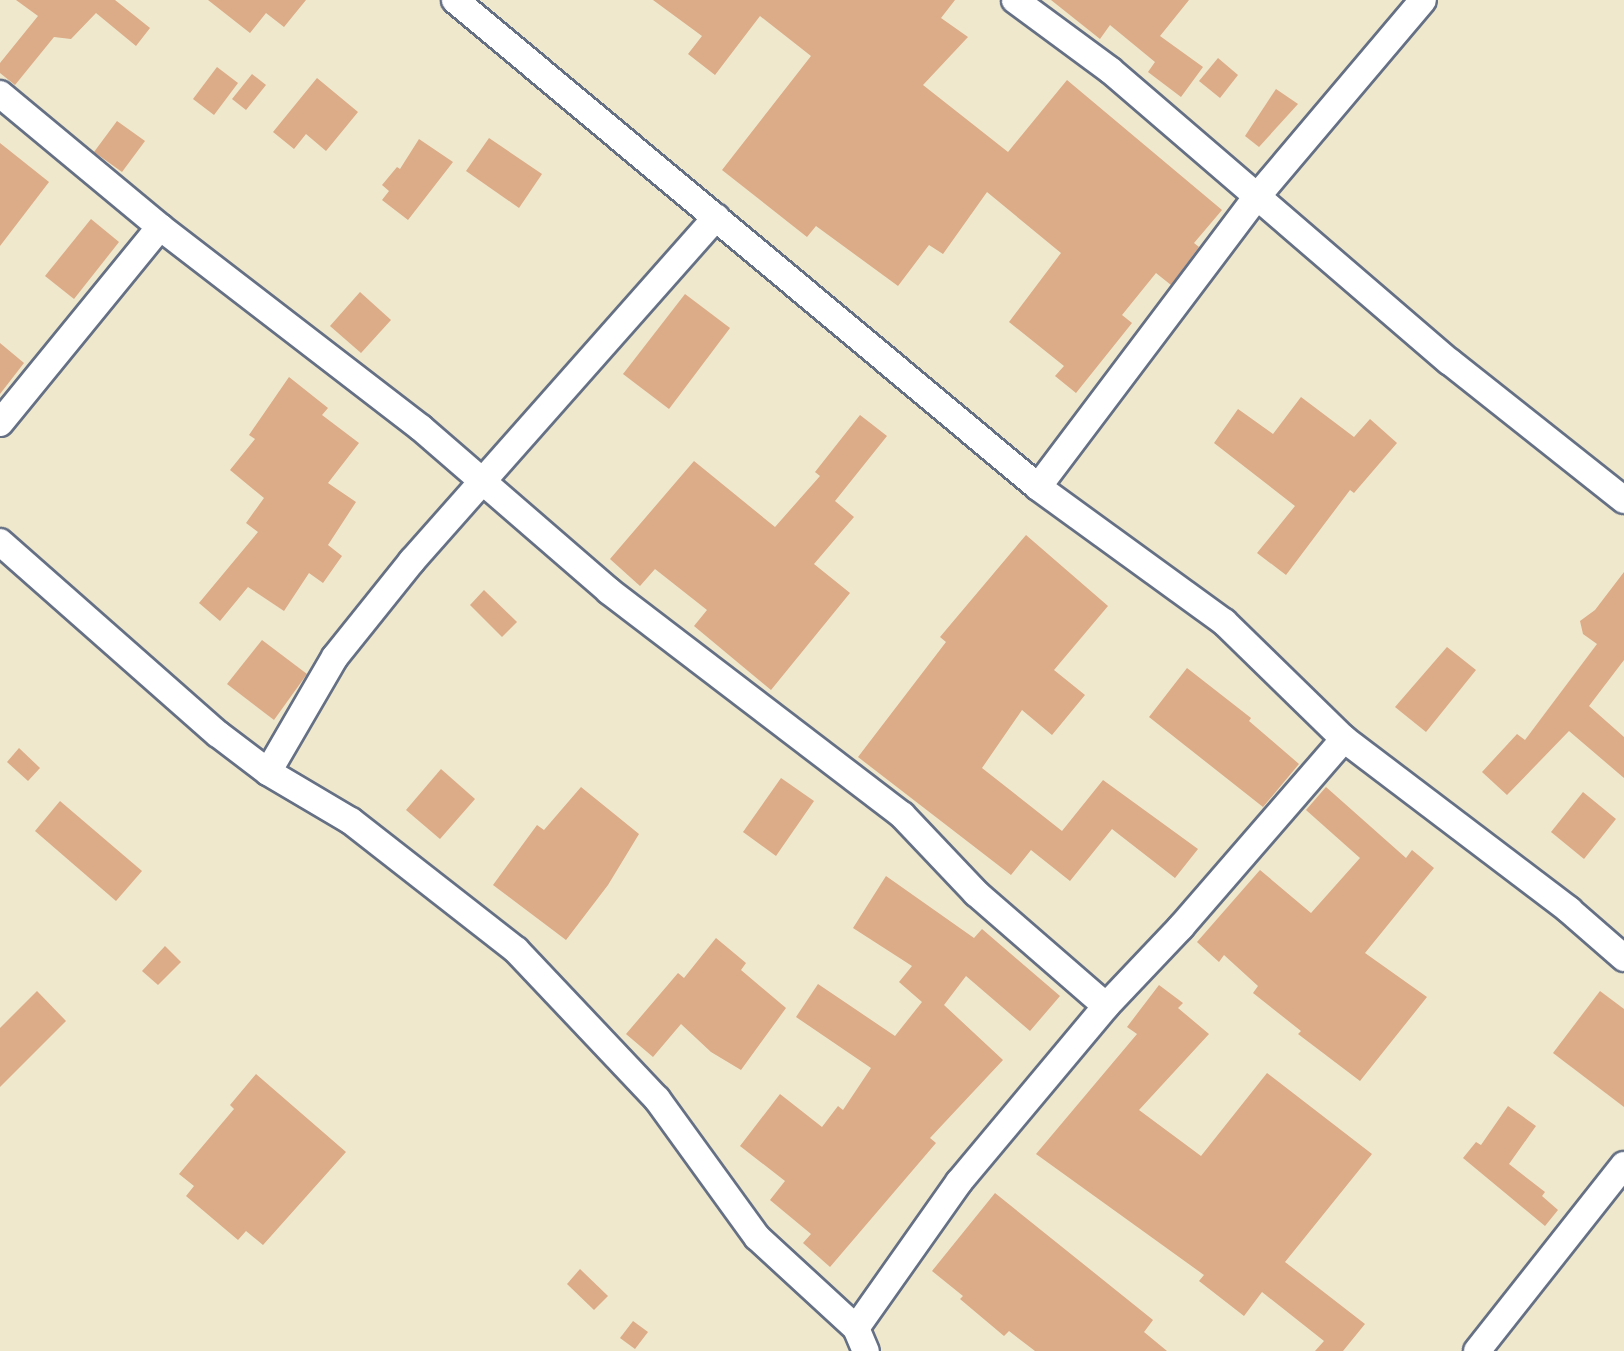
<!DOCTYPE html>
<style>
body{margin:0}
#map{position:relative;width:1624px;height:1351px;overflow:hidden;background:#efe8cd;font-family:"Balsamiq Sans",sans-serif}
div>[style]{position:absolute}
.building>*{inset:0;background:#dcab87}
.roads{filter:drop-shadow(2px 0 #657085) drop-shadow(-2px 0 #657085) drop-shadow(0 2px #657085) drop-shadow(0 -2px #657085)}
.street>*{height:26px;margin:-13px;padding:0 13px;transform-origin:13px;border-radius:13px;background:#fff}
span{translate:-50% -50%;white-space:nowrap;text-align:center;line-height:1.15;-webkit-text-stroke:5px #fdfcf7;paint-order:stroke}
</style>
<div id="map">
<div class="building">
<div style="clip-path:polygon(16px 0,115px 0,150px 28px,136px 46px,96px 13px,71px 39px,54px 37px,15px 85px,0 73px,0 63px,38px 16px)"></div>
<div style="clip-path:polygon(208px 0,306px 0,284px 27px,266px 13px,250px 33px)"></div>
<div style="clip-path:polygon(653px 0,955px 0,941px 18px,968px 37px,923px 85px,1008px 152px,1067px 80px,1222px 210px,1194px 243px,1199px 247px,1171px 285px,1156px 273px,1122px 315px,1132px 323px,1076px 393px,1055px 376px,1064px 366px,1009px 322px,1061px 253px,987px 192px,943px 254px,929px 245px,898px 286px,816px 226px,807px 237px,722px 170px,811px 56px,760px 16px,715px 75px,688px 54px,702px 36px)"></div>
<div style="clip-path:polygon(1051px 0,1189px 0,1160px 36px,1203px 67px,1181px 97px,1148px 72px,1155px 62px,1110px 25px,1100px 39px)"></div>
<div style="clip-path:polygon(1218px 58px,1238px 75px,1220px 98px,1199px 81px)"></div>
<div style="clip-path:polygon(217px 67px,238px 83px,214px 115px,193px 99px)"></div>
<div style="clip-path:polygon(252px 74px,266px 85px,246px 110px,232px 99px)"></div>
<div style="clip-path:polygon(317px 78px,358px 112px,326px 151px,306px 134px,294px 149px,273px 132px)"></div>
<div style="clip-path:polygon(1276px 89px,1298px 104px,1259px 147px,1245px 136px)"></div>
<div style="clip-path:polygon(117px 121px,145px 141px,122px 172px,94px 152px)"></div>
<div style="clip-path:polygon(489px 138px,542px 174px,519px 208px,466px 171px)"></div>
<div style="clip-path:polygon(419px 139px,453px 162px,408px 220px,382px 200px,389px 191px,382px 185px,397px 167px,400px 169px)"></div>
<div style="clip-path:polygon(0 143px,49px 182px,0 246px)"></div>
<div style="clip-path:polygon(91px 219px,119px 242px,74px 299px,45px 276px)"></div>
<div style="clip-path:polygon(360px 292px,391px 320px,361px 353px,330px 326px)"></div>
<div style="clip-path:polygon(685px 294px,730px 328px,669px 409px,623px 374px)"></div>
<div style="clip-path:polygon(0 343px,24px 363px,0 394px)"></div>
<div style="clip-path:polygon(289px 377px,328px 408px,322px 415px,359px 443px,328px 483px,356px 502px,328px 545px,342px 556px,323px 583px,309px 573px,284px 611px,248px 587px,220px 621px,199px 603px,258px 532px,246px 523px,264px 498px,230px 470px,255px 439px,249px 435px)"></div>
<div style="clip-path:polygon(1301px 397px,1354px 437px,1370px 419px,1397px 443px,1354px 493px,1350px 490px,1286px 575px,1257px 553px,1295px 506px,1214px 443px,1238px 409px,1273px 434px)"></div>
<div style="clip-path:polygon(860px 415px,887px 436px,835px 501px,854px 517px,814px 564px,850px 593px,771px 690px,694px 626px,707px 610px,655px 569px,640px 586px,610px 559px,694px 461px,775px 527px,820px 476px,815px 472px)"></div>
<div style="clip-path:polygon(1026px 535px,1108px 606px,1054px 670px,1085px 695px,1052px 735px,1022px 710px,982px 768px,1062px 831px,1103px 780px,1198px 849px,1175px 878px,1112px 829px,1070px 881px,1031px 850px,1011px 875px,858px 757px,946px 642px,940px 637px)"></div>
<div style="clip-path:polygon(1624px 572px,1624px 660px,1589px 706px,1624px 737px,1624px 778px,1569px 731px,1507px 795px,1482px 772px,1517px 734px,1525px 740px,1597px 644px,1583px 634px,1580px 621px,1595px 610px)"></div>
<div style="clip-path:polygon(484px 590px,517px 622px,502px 637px,470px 605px)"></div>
<div style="clip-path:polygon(262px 640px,307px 674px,274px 720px,227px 684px)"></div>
<div style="clip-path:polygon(1447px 647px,1476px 670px,1426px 732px,1395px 707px)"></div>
<div style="clip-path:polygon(1187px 668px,1251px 718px,1249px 721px,1299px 764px,1263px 807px,1149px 717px)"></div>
<div style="clip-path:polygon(19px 748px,40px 768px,28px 781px,7px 762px)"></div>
<div style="clip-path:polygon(441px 769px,475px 799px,440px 839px,406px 810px)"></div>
<div style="clip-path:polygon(781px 778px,814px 801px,776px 856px,743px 832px)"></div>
<div style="clip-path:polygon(581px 787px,639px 834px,608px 885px,566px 940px,493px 885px,537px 825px,544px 830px)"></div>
<div style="clip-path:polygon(1326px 787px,1406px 858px,1412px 850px,1434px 868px,1365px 953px,1427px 997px,1360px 1081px,1298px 1034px,1301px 1031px,1253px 993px,1258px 986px,1224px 955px,1219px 962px,1197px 942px,1260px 870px,1311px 913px,1360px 858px,1306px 810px)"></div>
<div style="clip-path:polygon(1583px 792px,1616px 819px,1584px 859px,1551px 832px)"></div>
<div style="clip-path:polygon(60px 801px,142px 871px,116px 901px,35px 831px)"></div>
<div style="clip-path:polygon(886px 876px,974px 938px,982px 929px,1060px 996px,1030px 1031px,966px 976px,944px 1005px,1003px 1060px,930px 1138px,936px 1143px,830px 1267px,803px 1243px,811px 1234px,770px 1200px,785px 1181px,740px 1146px,780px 1094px,822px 1127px,838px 1106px,843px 1110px,871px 1068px,796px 1017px,818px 984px,895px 1036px,922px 1002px,899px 982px,912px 966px,853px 928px)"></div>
<div style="clip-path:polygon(716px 938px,746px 963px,741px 970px,786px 1008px,741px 1070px,711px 1052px,681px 1024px,653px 1057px,626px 1034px,678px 973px,684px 978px)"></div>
<div style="clip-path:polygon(165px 946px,181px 962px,158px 985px,142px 971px)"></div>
<div style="clip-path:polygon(1159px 985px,1183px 1003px,1178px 1008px,1209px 1034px,1139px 1110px,1201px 1156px,1267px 1073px,1372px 1154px,1285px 1262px,1365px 1324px,1343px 1351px,1315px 1351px,1324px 1341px,1262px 1292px,1244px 1316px,1199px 1281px,1204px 1275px,1036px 1154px,1137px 1034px,1127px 1027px)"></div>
<div style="clip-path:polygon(37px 991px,66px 1021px,0 1087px,0 1028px)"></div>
<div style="clip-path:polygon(1600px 991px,1624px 1009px,1624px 1107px,1553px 1053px)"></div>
<div style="clip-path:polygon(256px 1074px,346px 1152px,263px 1245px,246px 1231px,238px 1240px,186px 1196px,194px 1186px,179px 1174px,234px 1109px,230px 1105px)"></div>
<div style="clip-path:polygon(1508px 1106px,1536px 1126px,1509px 1164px,1545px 1192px,1542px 1196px,1558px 1210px,1545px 1226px,1463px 1158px,1476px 1142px,1481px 1145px)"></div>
<div style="clip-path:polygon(995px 1193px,1153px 1320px,1144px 1332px,1167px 1351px,1035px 1351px,1009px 1331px,1004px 1336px,960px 1299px,963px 1296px,932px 1271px)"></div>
<div style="clip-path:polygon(580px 1269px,608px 1296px,594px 1310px,567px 1284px)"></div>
<div style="clip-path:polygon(633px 1321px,648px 1332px,635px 1349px,620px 1338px)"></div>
</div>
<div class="roads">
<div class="street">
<div style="left:455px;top:0;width:760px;rotate:39.87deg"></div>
<div style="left:1038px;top:487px;width:230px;rotate:36deg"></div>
<div style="left:1224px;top:622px;width:168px;rotate:44.3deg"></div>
<div style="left:1344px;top:739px;width:283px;rotate:37.2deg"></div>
<div style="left:1569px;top:910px;width:73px;rotate:41.1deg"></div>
<div style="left:1015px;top:0;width:118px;rotate:36.4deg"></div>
<div style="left:1110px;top:70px;width:448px;rotate:40.7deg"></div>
<div style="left:1450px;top:362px;width:222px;rotate:38.4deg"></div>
<div style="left:0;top:94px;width:208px;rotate:39.7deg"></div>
<div style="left:160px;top:227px;width:329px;rotate:37.6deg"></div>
<div style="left:421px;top:428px;width:249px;rotate:40.9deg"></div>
<div style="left:609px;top:591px;width:369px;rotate:37.4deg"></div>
<div style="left:902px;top:815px;width:108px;rotate:46.5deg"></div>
<div style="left:976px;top:893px;width:172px;rotate:41deg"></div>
<div style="left:0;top:423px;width:253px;rotate:-50.8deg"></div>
<div style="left:1038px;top:487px;width:361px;rotate:-53deg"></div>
<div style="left:1255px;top:199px;width:260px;rotate:-49.8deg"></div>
<div style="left:0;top:542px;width:290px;rotate:41.4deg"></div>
<div style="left:218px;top:734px;width:63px;rotate:37.2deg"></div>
<div style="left:268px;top:772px;width:96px;rotate:30.6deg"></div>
<div style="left:351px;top:821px;width:209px;rotate:38deg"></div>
<div style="left:516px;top:950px;width:205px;rotate:46.6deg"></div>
<div style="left:657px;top:1099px;width:170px;rotate:54.1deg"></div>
<div style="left:757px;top:1237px;width:134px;rotate:42.6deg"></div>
<div style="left:856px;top:1328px;width:25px;rotate:67deg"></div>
<div style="left:268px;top:772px;width:133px;rotate:-59.8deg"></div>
<div style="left:335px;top:657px;width:123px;rotate:-51.3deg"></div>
<div style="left:412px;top:561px;width:459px;rotate:-48.5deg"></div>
<div style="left:856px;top:1328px;width:179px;rotate:-54.8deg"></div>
<div style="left:959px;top:1182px;width:229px;rotate:-50.1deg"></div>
<div style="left:1106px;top:1006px;width:109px;rotate:-46.5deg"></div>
<div style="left:1181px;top:927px;width:249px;rotate:-49.1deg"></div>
<div style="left:1477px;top:1351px;width:237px;rotate:-51.7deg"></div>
</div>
</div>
</div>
